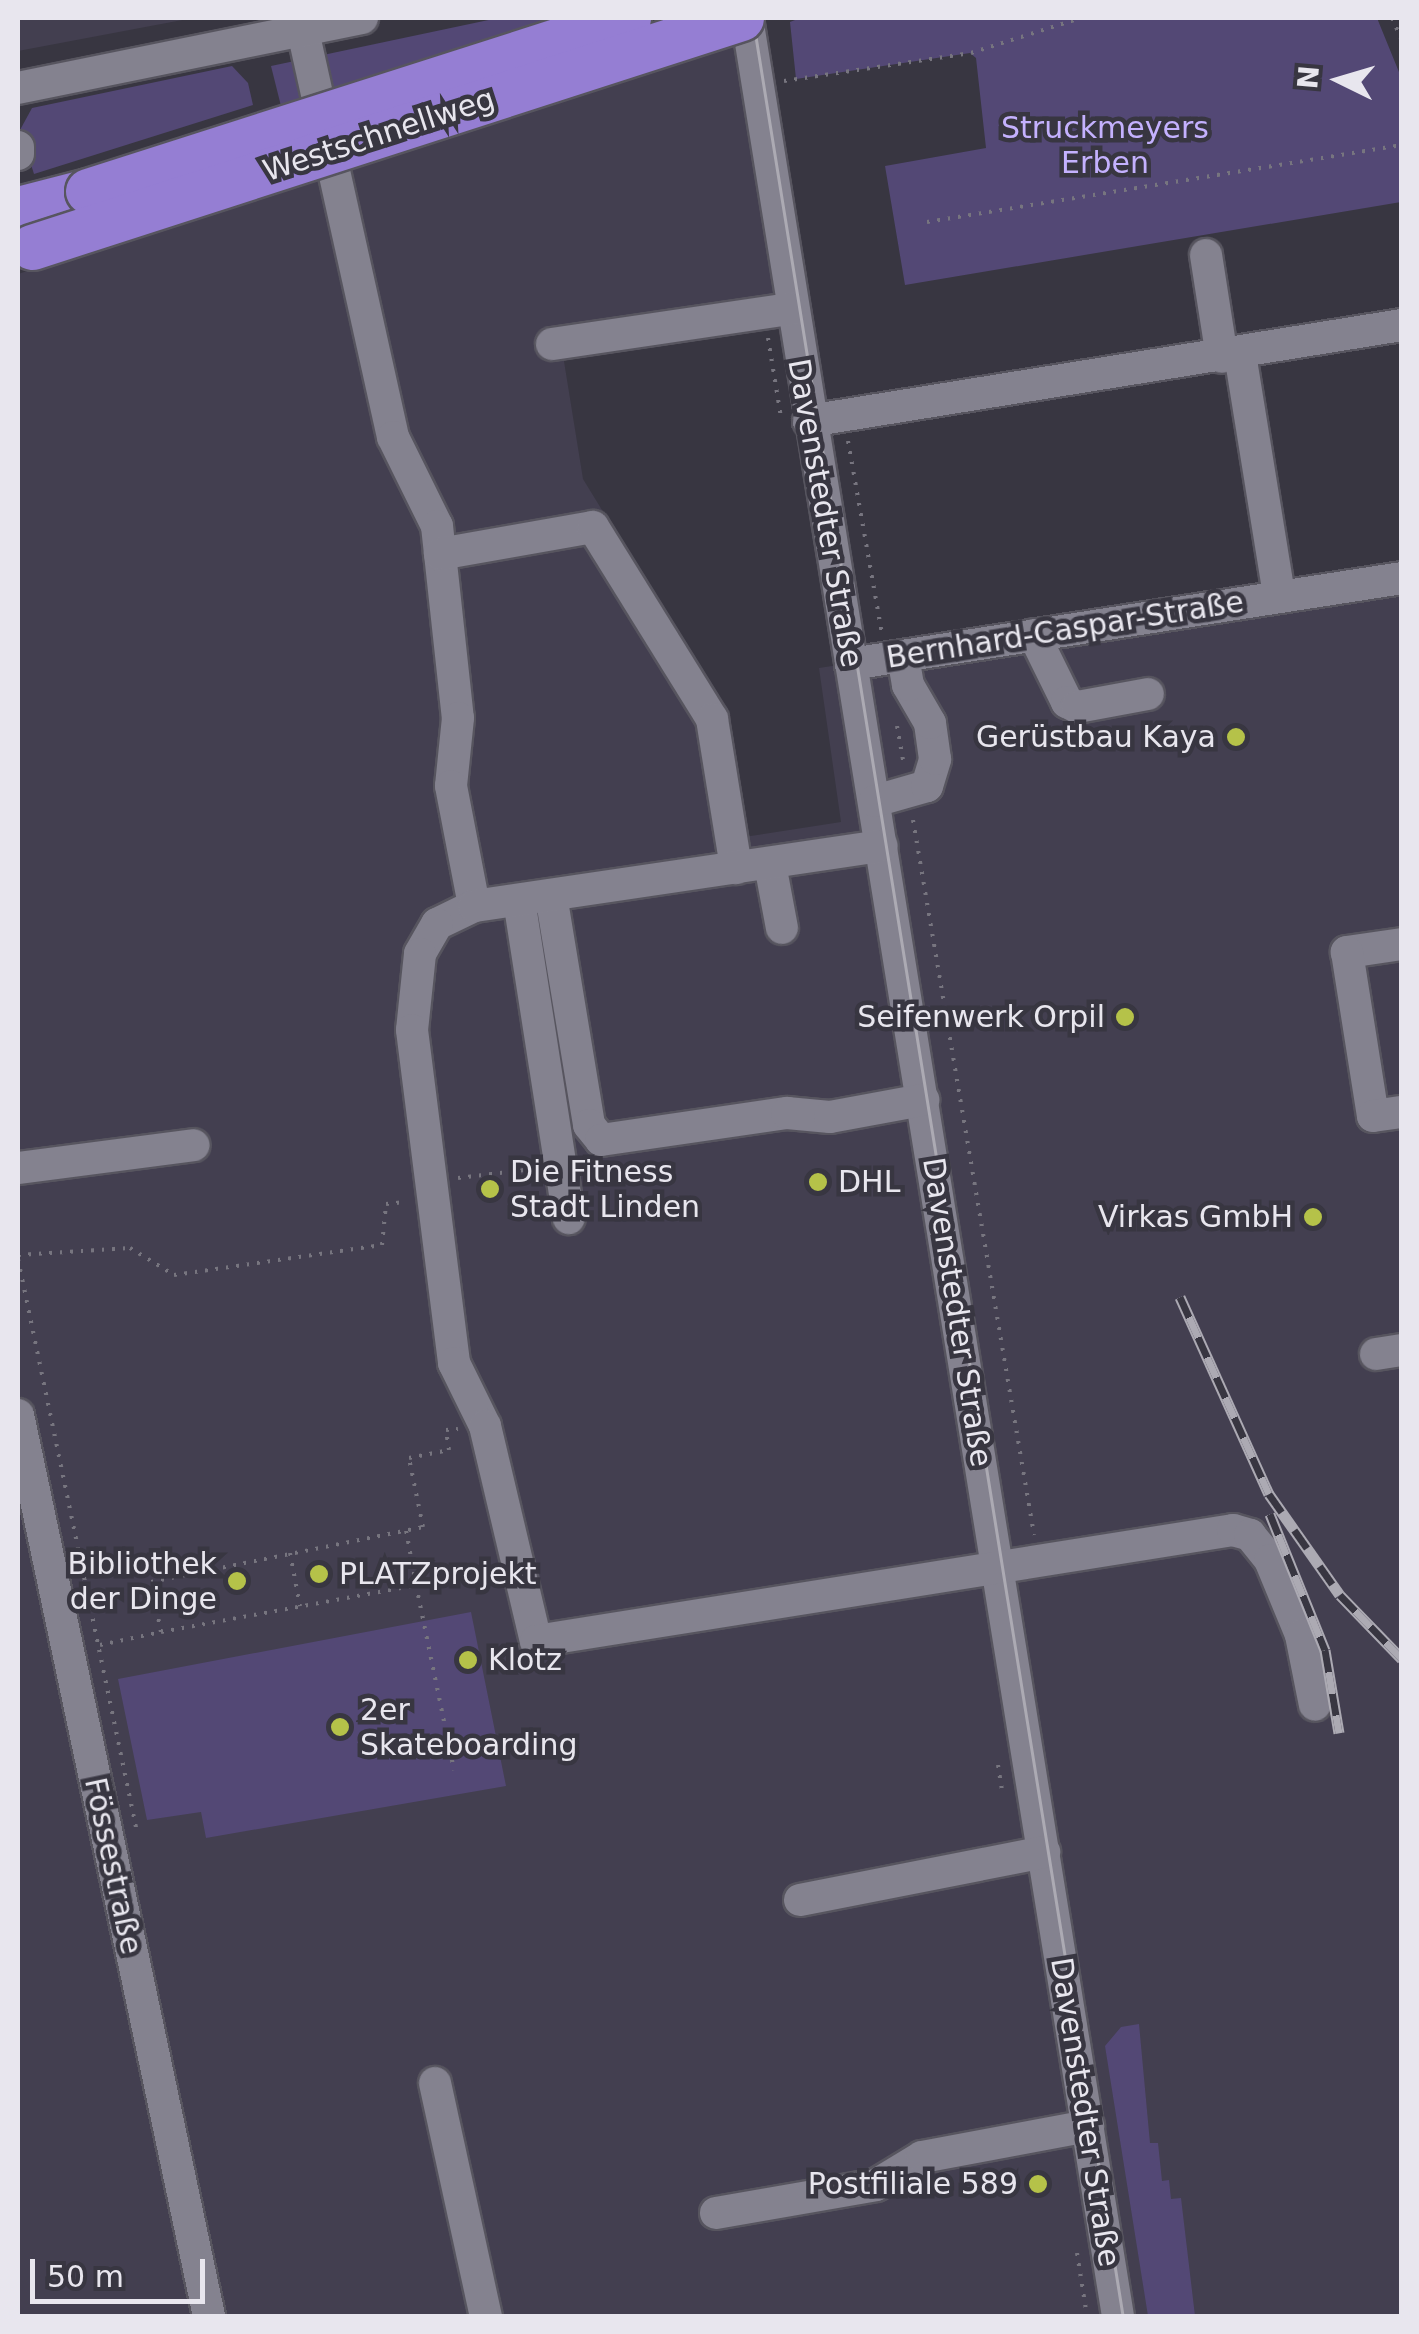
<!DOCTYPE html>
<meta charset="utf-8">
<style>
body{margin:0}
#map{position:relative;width:1419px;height:2334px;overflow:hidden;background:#383641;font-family:"DejaVu Sans",sans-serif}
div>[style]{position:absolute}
.built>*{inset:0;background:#433f50}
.green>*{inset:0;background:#534875}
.path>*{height:4px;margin-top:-2px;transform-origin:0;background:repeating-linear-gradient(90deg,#77757f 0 2.5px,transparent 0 10.5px)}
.roads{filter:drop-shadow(2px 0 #57555f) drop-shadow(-2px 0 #57555f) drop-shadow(0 2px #57555f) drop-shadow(0 -2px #57555f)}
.minor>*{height:32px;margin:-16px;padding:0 16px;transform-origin:16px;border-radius:16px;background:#84828f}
.highway>*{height:45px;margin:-22.5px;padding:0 22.5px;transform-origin:22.5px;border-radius:22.5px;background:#957ed3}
.tram>*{height:2.5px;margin:-1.25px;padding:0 1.25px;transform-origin:1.25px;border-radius:1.25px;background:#acaab3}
.rail>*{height:11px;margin-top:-5.5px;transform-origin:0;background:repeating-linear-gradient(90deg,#383641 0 22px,#acaab3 0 44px);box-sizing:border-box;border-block:2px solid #acaab3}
.bridges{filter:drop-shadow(2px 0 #57555f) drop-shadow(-2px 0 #57555f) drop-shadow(0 2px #57555f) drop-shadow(0 -2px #57555f)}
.highway-bridge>*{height:45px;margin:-22.5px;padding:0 22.5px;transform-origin:22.5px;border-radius:22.5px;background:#957ed3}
.dots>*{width:28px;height:28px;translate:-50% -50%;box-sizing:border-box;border:5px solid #383641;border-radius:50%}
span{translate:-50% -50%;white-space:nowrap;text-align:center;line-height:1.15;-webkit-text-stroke:9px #383641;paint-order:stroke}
.park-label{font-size:30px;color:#c4b1fe}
.street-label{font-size:30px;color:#e8e6ee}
.poi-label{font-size:30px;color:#e8e6ee}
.right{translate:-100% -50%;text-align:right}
.left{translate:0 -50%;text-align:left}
.frame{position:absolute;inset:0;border:20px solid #e8e6ee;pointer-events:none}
.north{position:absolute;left:1289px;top:30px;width:100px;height:100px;-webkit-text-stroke:8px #383641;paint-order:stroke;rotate:275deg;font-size:28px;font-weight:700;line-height:40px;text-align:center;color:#e8e6ee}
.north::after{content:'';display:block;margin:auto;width:35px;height:45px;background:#e8e6ee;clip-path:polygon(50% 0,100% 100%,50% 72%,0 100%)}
.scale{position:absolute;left:30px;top:2259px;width:175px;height:45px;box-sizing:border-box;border:5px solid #e8e6ee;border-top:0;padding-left:12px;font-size:30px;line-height:35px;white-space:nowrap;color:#e8e6ee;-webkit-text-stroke:8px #383641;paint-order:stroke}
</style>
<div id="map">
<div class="built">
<div style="clip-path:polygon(18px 18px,193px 18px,18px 51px)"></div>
<div style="clip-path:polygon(745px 43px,790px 309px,562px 349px,583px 479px,727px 714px,744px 837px,841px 822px,819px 668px,1401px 578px,1401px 2316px,18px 2316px,18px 274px)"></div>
</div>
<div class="green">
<div style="clip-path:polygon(498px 18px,562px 18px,281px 106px,271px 66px)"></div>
<div style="clip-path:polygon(800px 18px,1377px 18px,1401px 77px,1401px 202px,905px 285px,885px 166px,986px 148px,976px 58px,970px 53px,796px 79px,790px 22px)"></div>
<div style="clip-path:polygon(232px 66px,248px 83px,253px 105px,34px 174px,20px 130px,32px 108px)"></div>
<div style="clip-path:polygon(471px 1612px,506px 1786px,206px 1838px,201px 1812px,147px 1820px,118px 1679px)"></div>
<div style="clip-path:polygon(1139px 2024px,1150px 2143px,1158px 2143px,1162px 2181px,1169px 2180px,1171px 2199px,1181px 2198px,1195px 2316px,1148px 2316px,1105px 2046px,1121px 2027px)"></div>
</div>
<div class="path">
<div style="left:1392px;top:18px;width:24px;rotate:66deg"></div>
<div style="left:784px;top:81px;width:189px;rotate:-8.5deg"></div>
<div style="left:971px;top:53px;width:115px;rotate:-17.7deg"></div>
<div style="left:927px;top:222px;width:481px;rotate:-9.2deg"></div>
<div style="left:768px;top:338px;width:80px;rotate:80.7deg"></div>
<div style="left:848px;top:441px;width:195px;rotate:80deg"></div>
<div style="left:897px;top:726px;width:36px;rotate:80deg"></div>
<div style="left:913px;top:820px;width:725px;rotate:80.39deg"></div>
<div style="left:458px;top:1178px;width:76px;rotate:-6.8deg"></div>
<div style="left:18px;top:1255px;width:112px;rotate:-3.6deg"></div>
<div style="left:130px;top:1248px;width:52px;rotate:31.5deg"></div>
<div style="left:174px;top:1275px;width:210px;rotate:-8.2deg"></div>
<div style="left:382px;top:1245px;width:41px;rotate:-84.4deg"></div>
<div style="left:386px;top:1204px;width:19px;rotate:-6deg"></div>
<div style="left:18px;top:1259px;width:585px;rotate:78.27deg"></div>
<div style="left:290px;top:1553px;width:54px;rotate:79.3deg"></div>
<div style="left:416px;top:1585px;width:189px;rotate:78.4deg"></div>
<div style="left:161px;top:1632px;width:259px;rotate:-10.4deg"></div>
<div style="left:416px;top:1585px;width:56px;rotate:-100.3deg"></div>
<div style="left:100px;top:1645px;width:62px;rotate:-12deg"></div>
<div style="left:161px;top:1632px;width:51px;rotate:-101.3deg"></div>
<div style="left:151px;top:1582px;width:278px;rotate:-11.4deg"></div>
<div style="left:423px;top:1527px;width:70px;rotate:-101.5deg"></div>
<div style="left:409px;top:1458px;width:41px;rotate:-11.3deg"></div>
<div style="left:449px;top:1450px;width:20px;rotate:-99deg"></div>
<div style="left:446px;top:1430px;width:12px;rotate:-5deg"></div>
<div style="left:998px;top:1765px;width:25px;rotate:81deg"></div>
<div style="left:1077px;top:2253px;width:64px;rotate:81deg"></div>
</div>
<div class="roads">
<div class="minor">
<div style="left:747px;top:18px;width:2328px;rotate:80.83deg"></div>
<div style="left:303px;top:31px;width:416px;rotate:77.5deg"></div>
<div style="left:393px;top:437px;width:99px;rotate:63.7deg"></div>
<div style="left:437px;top:526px;width:193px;rotate:83.8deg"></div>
<div style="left:458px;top:718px;width:68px;rotate:95.9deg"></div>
<div style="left:451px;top:786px;width:122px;rotate:79.1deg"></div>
<div style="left:474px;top:906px;width:41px;rotate:154.1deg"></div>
<div style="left:437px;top:924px;width:34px;rotate:120deg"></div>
<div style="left:420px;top:954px;width:76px;rotate:96deg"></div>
<div style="left:412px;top:1030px;width:336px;rotate:82.8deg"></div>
<div style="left:454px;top:1363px;width:70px;rotate:63.8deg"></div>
<div style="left:485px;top:1426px;width:221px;rotate:76.7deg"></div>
<div style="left:536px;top:1641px;width:706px;rotate:-9.05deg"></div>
<div style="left:1233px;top:1530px;width:18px;rotate:16deg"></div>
<div style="left:1250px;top:1535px;width:32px;rotate:51deg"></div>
<div style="left:1270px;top:1560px;width:81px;rotate:67.5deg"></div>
<div style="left:1301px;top:1635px;width:71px;rotate:78.7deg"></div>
<div style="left:18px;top:88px;width:351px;rotate:-11.5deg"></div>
<div style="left:18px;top:147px;width:7px;rotate:90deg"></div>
<div style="left:1206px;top:255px;width:103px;rotate:81.1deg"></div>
<div style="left:552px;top:344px;width:241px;rotate:-8.4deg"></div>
<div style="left:1240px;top:354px;width:244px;rotate:80.8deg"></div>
<div style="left:809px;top:421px;width:601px;rotate:-9.2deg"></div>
<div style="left:440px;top:554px;width:155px;rotate:-10deg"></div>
<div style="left:593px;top:527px;width:226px;rotate:58.2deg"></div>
<div style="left:712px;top:719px;width:151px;rotate:80.8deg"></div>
<div style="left:1034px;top:635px;width:75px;rotate:63.8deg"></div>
<div style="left:1067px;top:702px;width:11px;rotate:27deg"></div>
<div style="left:1077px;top:707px;width:72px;rotate:-10.4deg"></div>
<div style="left:851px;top:664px;width:558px;rotate:-8.87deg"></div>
<div style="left:875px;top:801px;width:54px;rotate:-16.1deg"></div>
<div style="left:927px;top:786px;width:28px;rotate:-73deg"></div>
<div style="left:935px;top:759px;width:36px;rotate:-98deg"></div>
<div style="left:930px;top:723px;width:44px;rotate:-120.1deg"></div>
<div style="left:908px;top:685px;width:29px;rotate:-100deg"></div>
<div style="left:770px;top:864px;width:65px;rotate:79.4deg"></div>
<div style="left:551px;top:895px;width:233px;rotate:80.6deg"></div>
<div style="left:589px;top:1125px;width:19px;rotate:51deg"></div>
<div style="left:601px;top:1140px;width:188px;rotate:-8.3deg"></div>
<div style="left:787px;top:1113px;width:43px;rotate:5.3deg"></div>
<div style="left:830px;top:1117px;width:95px;rotate:-10.4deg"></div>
<div style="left:519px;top:900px;width:322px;rotate:81.1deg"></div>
<div style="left:474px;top:906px;width:412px;rotate:-8.4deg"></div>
<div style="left:1402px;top:944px;width:56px;rotate:171.7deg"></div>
<div style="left:1347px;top:952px;width:166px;rotate:81deg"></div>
<div style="left:1373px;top:1116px;width:29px;rotate:-8deg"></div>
<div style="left:18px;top:1168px;width:177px;rotate:-7.4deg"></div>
<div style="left:1376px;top:1354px;width:26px;rotate:-9deg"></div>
<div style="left:18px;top:1415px;width:921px;rotate:78.03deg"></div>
<div style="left:800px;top:1900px;width:249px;rotate:-11.1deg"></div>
<div style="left:435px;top:2083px;width:239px;rotate:77.7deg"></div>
<div style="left:716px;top:2213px;width:162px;rotate:-9.9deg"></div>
<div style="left:876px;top:2185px;width:54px;rotate:-31.3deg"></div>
<div style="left:922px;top:2157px;width:169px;rotate:-10.6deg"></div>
</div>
<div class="highway">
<div style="left:18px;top:209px;width:72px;rotate:-14.4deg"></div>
</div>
</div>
<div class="tram">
<div style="left:753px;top:18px;width:2328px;rotate:80.85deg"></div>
</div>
<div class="rail">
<div style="left:1180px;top:1297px;width:216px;rotate:65.7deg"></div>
<div style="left:1269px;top:1494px;width:123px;rotate:54.9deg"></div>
<div style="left:1340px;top:1595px;width:89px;rotate:45.9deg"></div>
<div style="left:1270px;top:1514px;width:147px;rotate:68deg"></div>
<div style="left:1325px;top:1650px;width:84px;rotate:80.4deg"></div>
</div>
<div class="bridges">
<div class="highway-bridge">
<div style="left:88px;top:191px;width:567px;rotate:-17.76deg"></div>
<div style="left:32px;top:247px;width:745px;rotate:-17.9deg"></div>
</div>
</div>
<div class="dots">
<div style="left:1236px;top:737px;background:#b5c249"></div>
<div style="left:1125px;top:1017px;background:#b5c249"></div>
<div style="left:818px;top:1182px;background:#b5c249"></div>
<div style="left:490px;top:1189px;background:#b5c249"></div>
<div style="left:1313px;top:1217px;background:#b5c249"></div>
<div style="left:319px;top:1574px;background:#b5c249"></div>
<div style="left:237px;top:1581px;background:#b5c249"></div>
<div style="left:468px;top:1660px;background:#b5c249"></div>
<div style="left:340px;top:1727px;background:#b5c249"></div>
<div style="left:1038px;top:2184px;background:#b5c249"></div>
</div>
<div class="park-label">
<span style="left:1105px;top:145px">Struckmeyers<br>Erben</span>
</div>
<div class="street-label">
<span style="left:379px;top:135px;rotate:-18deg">Westschnellweg</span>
<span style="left:825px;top:513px;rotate:80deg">Davenstedter Straße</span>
<span style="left:1065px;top:630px;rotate:-9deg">Bernhard-Caspar-Straße</span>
<span style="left:957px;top:1312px;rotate:81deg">Davenstedter Straße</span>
<span style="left:113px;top:1866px;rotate:78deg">Fössestraße</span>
<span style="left:1085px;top:2112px;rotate:81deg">Davenstedter Straße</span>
</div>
<div class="poi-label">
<span class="right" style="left:1216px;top:737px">Gerüstbau Kaya</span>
<span class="right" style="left:1105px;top:1017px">Seifenwerk Orpil</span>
<span class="left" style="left:510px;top:1189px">Die Fitness<br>Stadt Linden</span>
<span class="left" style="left:838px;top:1182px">DHL</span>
<span class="right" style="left:1293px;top:1217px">Virkas GmbH</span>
<span class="right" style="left:217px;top:1581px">Bibliothek<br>der Dinge</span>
<span class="left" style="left:339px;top:1574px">PLATZprojekt</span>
<span class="left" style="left:488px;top:1660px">Klotz</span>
<span class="left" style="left:360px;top:1727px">2er<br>Skateboarding</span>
<span class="right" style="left:1018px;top:2184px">Postfiliale 589</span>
</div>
<div class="frame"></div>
<div class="north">N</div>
<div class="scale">50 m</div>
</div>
